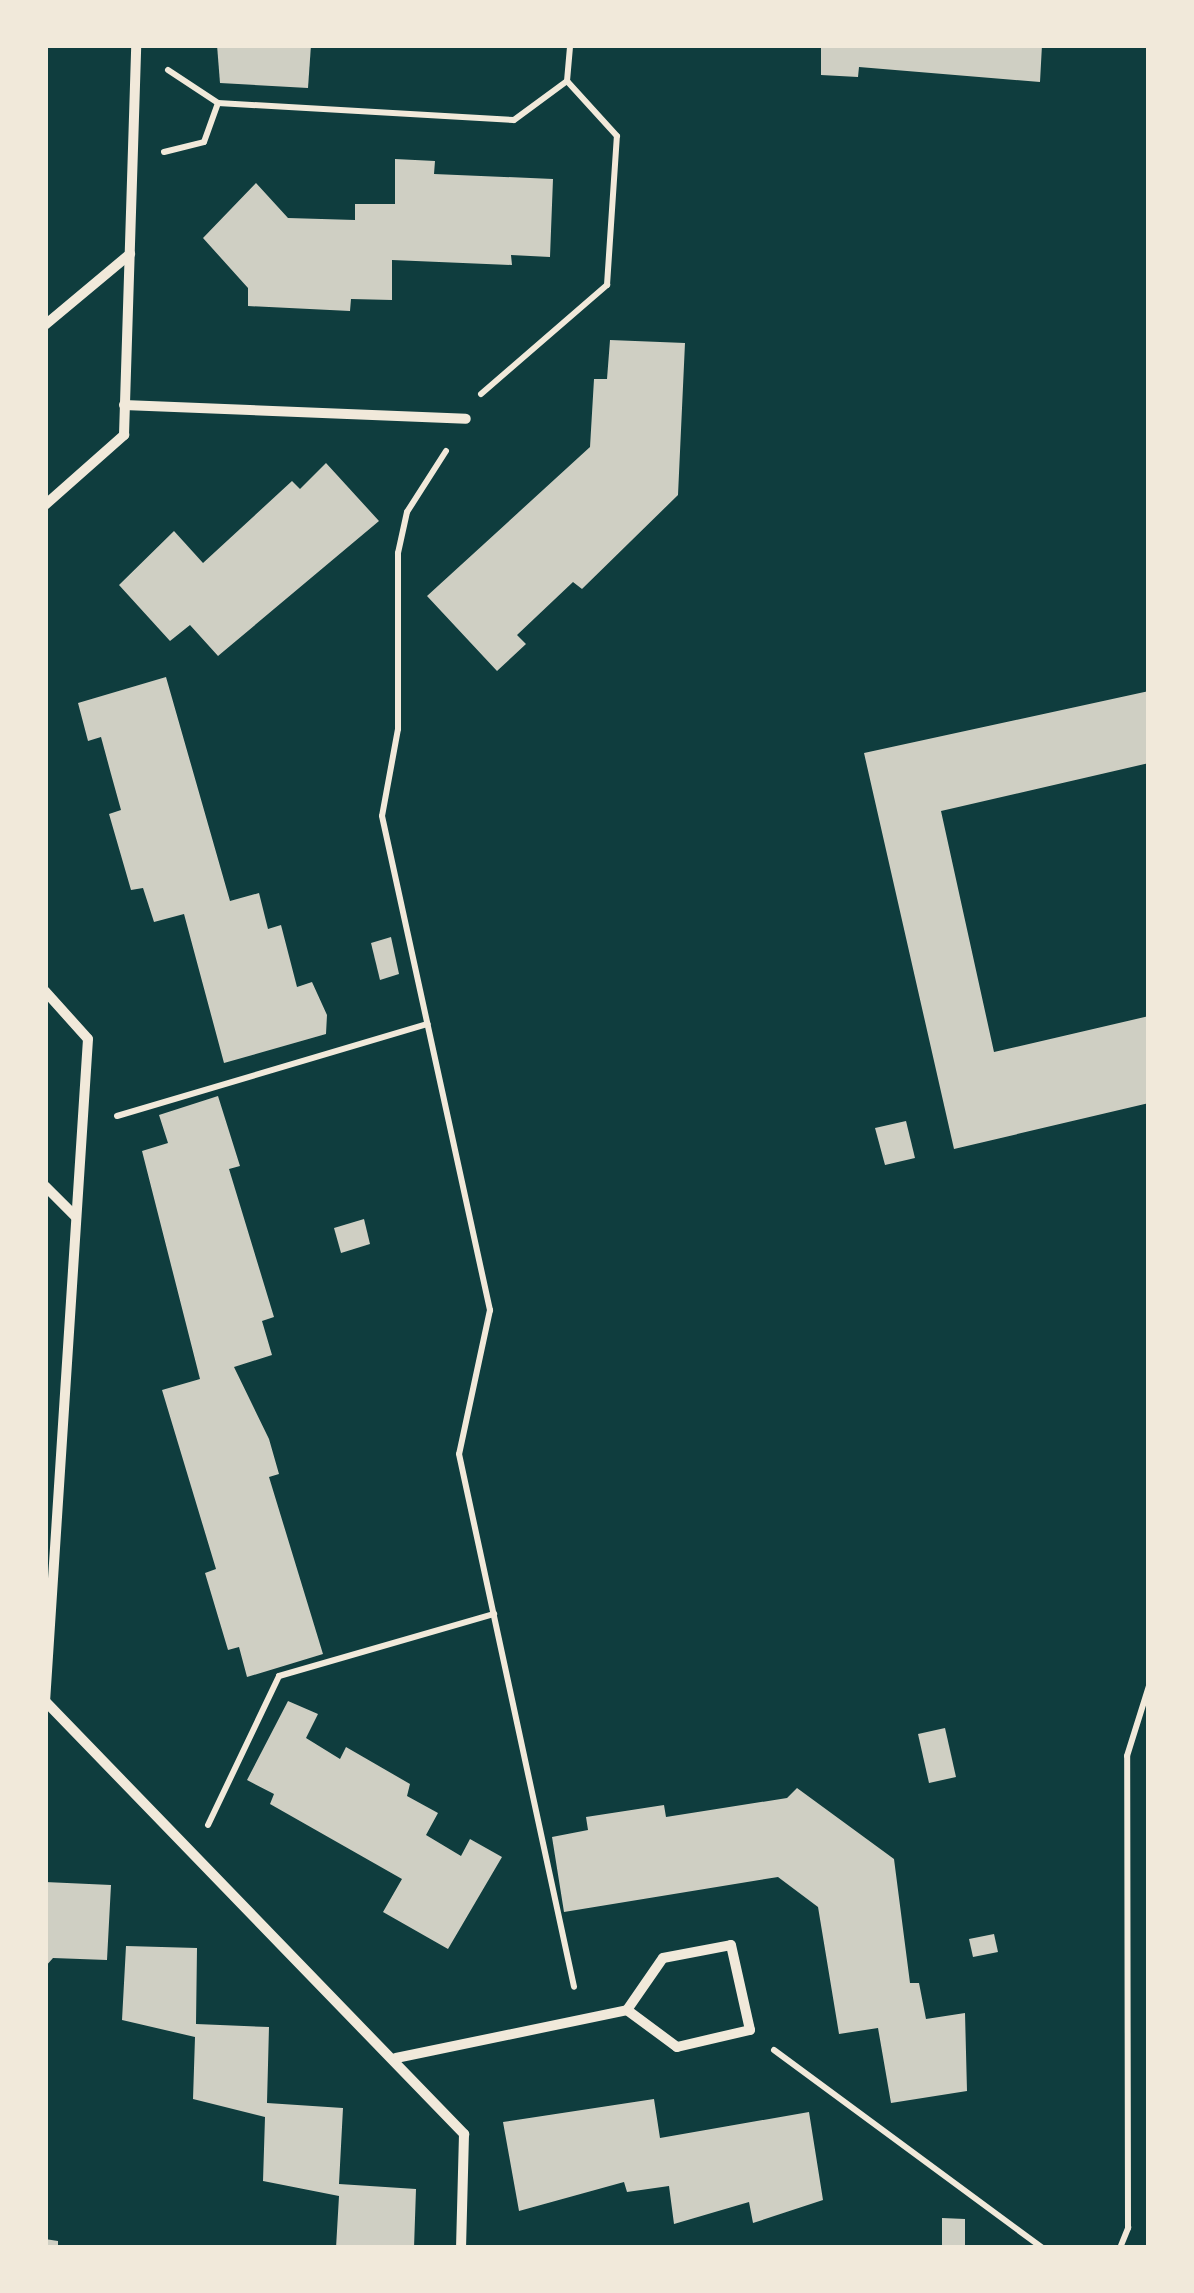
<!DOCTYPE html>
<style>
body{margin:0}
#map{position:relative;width:1194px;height:2293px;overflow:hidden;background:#0f3d3e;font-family:"Public Sans",sans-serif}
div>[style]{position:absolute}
.building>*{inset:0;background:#cfcfc3}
.path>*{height:6px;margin:-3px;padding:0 3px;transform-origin:3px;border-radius:3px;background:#f1e9da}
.minor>*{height:10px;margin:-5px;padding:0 5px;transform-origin:5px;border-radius:5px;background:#f1e9da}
span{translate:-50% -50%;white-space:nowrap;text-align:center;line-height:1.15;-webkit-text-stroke:8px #f1e9da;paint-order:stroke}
.frame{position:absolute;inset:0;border:48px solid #f1e9da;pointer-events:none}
</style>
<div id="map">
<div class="building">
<div style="clip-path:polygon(217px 45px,311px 45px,308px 88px,220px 83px)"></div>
<div style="clip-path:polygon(821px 45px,1042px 45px,1040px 82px,859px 67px,858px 77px,821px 75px)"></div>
<div style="clip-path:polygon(395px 159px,435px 161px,434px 174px,553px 179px,550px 257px,511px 255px,512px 265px,392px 260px,392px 300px,351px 299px,350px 311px,248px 306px,248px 288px,203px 238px,256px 183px,288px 218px,355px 220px,355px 204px,395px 204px)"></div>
<div style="clip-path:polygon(610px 340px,685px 343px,678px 495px,582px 589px,573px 582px,517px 635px,526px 644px,497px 671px,427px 596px,590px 447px,594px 379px,607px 379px)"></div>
<div style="clip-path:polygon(326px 463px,379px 521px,218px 656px,190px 625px,170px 641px,119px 585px,174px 531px,203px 563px,292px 481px,300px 489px)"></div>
<div style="clip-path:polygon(166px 677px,230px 901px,259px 893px,268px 929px,281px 925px,297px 987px,312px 982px,327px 1015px,326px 1034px,224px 1063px,184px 914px,154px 922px,143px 888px,131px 890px,109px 814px,121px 810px,111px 774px,101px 737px,88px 741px,78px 703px)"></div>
<div style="clip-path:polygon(1149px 691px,1149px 763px,941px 811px,994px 1052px,1149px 1016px,1149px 1103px,954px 1149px,864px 753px)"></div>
<div style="clip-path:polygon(391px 937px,399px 974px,380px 980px,371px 943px)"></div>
<div style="clip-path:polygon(218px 1096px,240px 1166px,229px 1169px,274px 1317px,262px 1321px,272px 1355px,234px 1367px,269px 1439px,279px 1474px,269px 1477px,323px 1654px,247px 1677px,239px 1647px,228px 1650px,205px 1573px,216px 1569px,162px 1390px,200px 1379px,142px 1151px,168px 1143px,159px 1115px)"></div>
<div style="clip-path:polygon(906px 1121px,915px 1158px,885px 1165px,875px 1128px)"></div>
<div style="clip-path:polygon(364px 1219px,370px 1244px,341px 1253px,334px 1228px)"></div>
<div style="clip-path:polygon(288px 1701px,318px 1714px,306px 1738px,340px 1759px,346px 1747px,410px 1784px,407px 1796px,438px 1813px,426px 1835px,461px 1856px,470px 1839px,502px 1857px,448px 1949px,383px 1912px,402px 1879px,270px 1804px,274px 1794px,247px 1780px)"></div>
<div style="clip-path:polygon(945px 1728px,956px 1777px,929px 1783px,918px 1734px)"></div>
<div style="clip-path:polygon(797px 1788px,894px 1859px,910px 1983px,919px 1983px,926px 2019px,965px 2013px,967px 2091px,891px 2103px,878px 2028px,839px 2034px,818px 1907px,778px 1877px,564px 1912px,552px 1837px,588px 1830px,586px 1817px,664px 1805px,666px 1817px,787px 1798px)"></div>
<div style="clip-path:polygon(45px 1882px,111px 1885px,107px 1960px,53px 1958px,45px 1967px)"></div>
<div style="clip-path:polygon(994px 1934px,998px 1952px,973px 1957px,969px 1939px)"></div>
<div style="clip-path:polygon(126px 1946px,197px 1948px,196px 2024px,269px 2027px,267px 2103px,343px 2108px,339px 2184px,416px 2189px,414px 2248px,336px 2248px,339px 2196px,263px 2181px,265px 2117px,193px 2099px,195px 2037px,122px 2020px)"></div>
<div style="clip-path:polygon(654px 2099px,660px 2138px,809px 2112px,823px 2200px,753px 2223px,749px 2202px,674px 2224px,669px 2186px,627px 2192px,624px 2182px,519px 2211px,503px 2122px)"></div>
<div style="clip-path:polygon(942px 2218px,965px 2219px,965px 2245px,942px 2245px)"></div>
<div style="clip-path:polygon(45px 2239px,58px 2241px,58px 2248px,45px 2248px)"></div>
</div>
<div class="path">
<div style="left:168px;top:70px;width:60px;rotate:33.4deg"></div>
<div style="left:218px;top:103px;width:296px;rotate:3.3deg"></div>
<div style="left:514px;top:120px;width:66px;rotate:-36.3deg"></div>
<div style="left:164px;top:152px;width:41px;rotate:-14deg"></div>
<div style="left:204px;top:142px;width:41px;rotate:-70.3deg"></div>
<div style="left:481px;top:394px;width:167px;rotate:-40.9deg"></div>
<div style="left:607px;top:285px;width:149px;rotate:-86.2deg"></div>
<div style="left:617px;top:136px;width:74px;rotate:-132.3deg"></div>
<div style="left:567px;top:81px;width:36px;rotate:-85deg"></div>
<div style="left:446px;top:451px;width:72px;rotate:122.6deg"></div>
<div style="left:407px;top:512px;width:42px;rotate:102.4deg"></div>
<div style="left:398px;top:553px;width:176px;rotate:90deg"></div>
<div style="left:398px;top:729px;width:88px;rotate:100.4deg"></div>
<div style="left:382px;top:816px;width:506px;rotate:77.67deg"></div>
<div style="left:490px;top:1310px;width:147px;rotate:102.1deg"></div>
<div style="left:459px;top:1454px;width:545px;rotate:77.82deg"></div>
<div style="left:117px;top:1116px;width:324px;rotate:-16.5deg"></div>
<div style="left:208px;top:1825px;width:165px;rotate:-64.5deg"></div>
<div style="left:279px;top:1676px;width:224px;rotate:-16.1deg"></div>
<div style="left:774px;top:2050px;width:334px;rotate:36.4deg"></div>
<div style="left:1120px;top:2248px;width:22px;rotate:-68deg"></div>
<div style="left:1128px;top:2228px;width:472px;rotate:-90.1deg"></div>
<div style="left:1127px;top:1756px;width:73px;rotate:-72.6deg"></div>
</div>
<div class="minor">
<div style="left:45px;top:325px;width:111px;rotate:-39.9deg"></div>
<div style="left:124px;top:405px;width:342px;rotate:2.3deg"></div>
<div style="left:45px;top:505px;width:106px;rotate:-41.5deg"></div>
<div style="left:124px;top:435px;width:390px;rotate:-88.2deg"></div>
<div style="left:45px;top:991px;width:64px;rotate:48.1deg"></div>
<div style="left:88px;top:1039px;width:664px;rotate:93.71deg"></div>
<div style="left:45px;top:1186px;width:44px;rotate:45deg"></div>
<div style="left:45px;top:1701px;width:603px;rotate:45.94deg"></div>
<div style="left:464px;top:2134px;width:114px;rotate:91.5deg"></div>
<div style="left:396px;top:2058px;width:236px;rotate:-11.7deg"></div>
<div style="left:627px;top:2010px;width:63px;rotate:-55.3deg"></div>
<div style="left:663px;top:1958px;width:69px;rotate:-10.8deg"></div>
<div style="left:731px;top:1945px;width:87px;rotate:77.4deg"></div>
<div style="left:750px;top:2030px;width:75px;rotate:166.9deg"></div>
<div style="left:677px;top:2047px;width:62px;rotate:-143.5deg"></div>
</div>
<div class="frame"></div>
</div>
